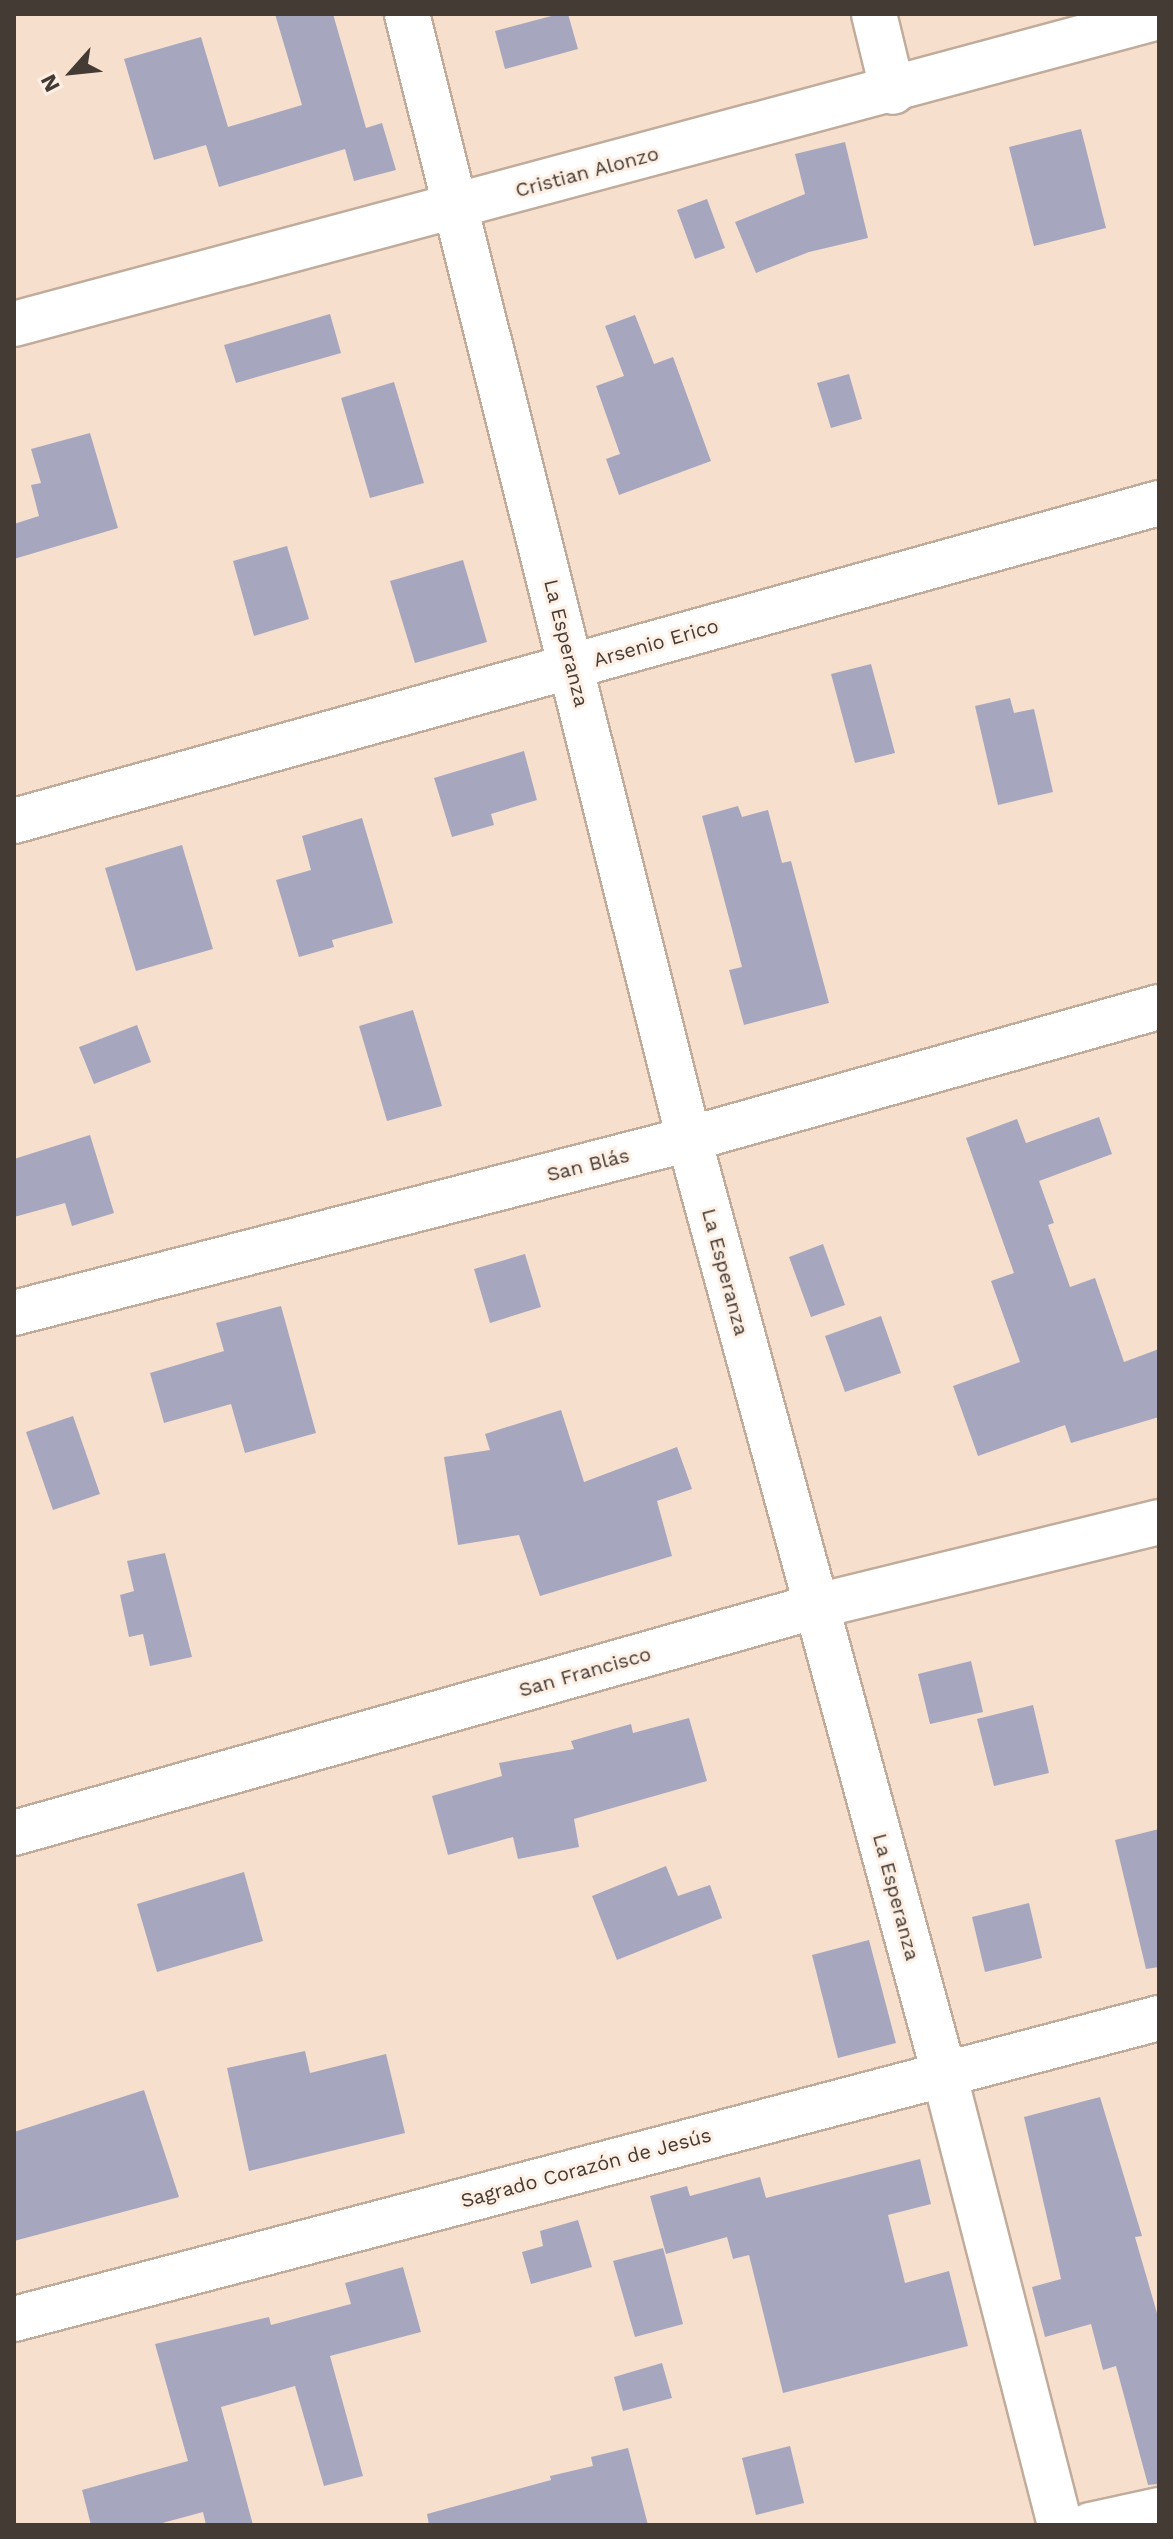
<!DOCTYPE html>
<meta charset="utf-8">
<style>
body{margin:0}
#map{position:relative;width:1173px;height:2539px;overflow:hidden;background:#f7dfce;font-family:"Work Sans",sans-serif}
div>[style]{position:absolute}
.building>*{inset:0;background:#a6a7bf}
.roads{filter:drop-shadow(2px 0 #c1ab9b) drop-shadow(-2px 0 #c1ab9b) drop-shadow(0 2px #c1ab9b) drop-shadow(0 -2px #c1ab9b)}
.minor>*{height:44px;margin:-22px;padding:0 22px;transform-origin:22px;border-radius:22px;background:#fff}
.tertiary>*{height:44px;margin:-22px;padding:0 22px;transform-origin:22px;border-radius:22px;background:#fff}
span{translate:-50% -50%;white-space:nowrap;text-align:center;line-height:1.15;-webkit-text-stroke:6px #fdefe4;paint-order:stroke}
.street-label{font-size:20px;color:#443b34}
.frame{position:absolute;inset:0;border:16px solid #443b34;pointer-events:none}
.north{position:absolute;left:32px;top:32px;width:80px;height:80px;-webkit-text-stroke:6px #fdefe4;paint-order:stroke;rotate:243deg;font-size:22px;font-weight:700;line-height:32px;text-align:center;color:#443b34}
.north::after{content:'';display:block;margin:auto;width:28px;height:36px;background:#443b34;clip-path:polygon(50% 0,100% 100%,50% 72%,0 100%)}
</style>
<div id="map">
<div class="building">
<div style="clip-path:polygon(275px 14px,333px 14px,366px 128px,382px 123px,396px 170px,354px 181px,345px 149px,219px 187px,206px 145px,154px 160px,124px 59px,201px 37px,228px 127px,302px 105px)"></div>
<div style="clip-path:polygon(559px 14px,568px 14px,578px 49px,505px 69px,495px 31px)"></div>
<div style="clip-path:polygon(1081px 129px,1106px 228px,1034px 246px,1009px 147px)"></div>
<div style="clip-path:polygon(845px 142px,868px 238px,809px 252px,756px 273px,735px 222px,805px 194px,795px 154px)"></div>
<div style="clip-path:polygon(707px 199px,725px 248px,695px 259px,677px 210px)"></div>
<div style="clip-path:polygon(330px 314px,341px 353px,236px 383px,224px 345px)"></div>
<div style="clip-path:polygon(635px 315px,654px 364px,673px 357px,711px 461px,619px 495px,606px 459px,620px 454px,596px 386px,624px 376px,605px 326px)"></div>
<div style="clip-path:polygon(849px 374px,862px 419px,831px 428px,817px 383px)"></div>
<div style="clip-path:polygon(394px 382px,424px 483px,370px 498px,341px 398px)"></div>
<div style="clip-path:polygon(90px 433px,118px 528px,14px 559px,14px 524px,39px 516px,31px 485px,41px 483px,31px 449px)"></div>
<div style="clip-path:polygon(287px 546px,309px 619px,254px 636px,233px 561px)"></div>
<div style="clip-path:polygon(463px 560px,487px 642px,415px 663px,390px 581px)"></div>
<div style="clip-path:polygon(871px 664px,895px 753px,855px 763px,831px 674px)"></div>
<div style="clip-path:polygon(1010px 698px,1014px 713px,1034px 709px,1053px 792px,998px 805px,975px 706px)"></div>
<div style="clip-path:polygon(524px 751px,537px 800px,491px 814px,494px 825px,452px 837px,434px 778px)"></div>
<div style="clip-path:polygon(738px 806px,742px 817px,768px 810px,782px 863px,791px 861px,829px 1003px,744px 1025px,729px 970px,742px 967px,702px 816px)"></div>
<div style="clip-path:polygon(362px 818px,393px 923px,332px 940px,334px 947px,299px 957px,276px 880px,311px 870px,302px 836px)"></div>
<div style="clip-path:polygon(182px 845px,213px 949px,136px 971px,105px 868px)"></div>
<div style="clip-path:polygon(413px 1010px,442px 1106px,387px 1121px,359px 1026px)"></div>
<div style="clip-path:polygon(137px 1025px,151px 1062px,94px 1084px,79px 1047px)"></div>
<div style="clip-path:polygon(1099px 1117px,1112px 1154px,1039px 1181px,1054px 1223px,1048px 1225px,1070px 1287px,1095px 1278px,1124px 1362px,1159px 1349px,1159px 1417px,1071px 1443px,1065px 1425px,978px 1456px,953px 1386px,1020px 1362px,991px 1281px,1014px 1273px,966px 1138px,1017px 1119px,1026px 1143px)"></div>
<div style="clip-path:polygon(90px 1135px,114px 1213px,72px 1226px,65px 1203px,14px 1217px,14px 1159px)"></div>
<div style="clip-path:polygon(823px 1244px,845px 1305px,811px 1317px,789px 1257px)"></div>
<div style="clip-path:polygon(525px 1254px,541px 1307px,490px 1323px,474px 1269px)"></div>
<div style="clip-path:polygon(281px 1306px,316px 1433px,245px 1453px,231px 1404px,164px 1423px,150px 1373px,224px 1351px,216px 1323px)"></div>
<div style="clip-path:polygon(881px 1316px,901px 1373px,845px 1392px,825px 1336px)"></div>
<div style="clip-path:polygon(561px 1410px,584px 1482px,677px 1447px,692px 1489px,657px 1501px,672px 1556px,540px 1596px,519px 1535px,458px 1545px,444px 1457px,490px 1450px,485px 1434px)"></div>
<div style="clip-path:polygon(73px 1416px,100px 1494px,53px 1510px,26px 1432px)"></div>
<div style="clip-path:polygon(165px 1553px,192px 1657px,150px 1666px,143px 1634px,129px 1637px,120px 1595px,134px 1591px,127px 1561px)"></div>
<div style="clip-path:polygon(971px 1661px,983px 1712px,930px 1724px,918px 1674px)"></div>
<div style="clip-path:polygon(1033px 1705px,1049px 1773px,994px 1786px,977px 1719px)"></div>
<div style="clip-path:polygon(689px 1718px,707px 1781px,574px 1819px,579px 1847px,518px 1859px,513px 1837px,448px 1855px,432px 1796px,502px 1776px,499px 1763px,574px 1749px,571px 1741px,631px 1724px,633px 1733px)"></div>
<div style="clip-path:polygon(1159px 1829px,1159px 1967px,1146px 1969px,1115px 1840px)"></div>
<div style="clip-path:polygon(666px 1866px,678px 1896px,710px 1885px,722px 1918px,617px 1960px,592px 1896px)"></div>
<div style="clip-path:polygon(244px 1872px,263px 1941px,157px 1972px,137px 1904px)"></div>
<div style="clip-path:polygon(1029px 1903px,1042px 1958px,985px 1972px,972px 1917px)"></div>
<div style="clip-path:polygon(869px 1940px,896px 2043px,838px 2058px,812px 1955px)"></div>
<div style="clip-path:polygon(305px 2051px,310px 2073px,386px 2054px,405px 2133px,249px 2171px,227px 2068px)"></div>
<div style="clip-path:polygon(144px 2090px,179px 2197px,14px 2241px,14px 2132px)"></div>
<div style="clip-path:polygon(1100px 2097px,1142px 2236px,1135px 2237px,1159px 2320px,1159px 2484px,1148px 2485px,1116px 2366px,1103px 2370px,1091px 2324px,1045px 2337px,1032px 2287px,1061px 2279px,1024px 2117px)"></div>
<div style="clip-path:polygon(920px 2159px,931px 2204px,888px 2215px,905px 2283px,949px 2271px,968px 2346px,783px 2393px,749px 2255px,733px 2259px,727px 2237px,666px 2254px,650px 2196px,687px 2186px,690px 2196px,760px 2177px,766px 2198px)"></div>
<div style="clip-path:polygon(578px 2220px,592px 2267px,531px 2284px,522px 2252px,543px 2246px,540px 2231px)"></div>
<div style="clip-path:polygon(663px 2248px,683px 2324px,635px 2337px,613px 2261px)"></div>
<div style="clip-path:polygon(403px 2267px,421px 2332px,330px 2356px,363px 2476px,324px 2486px,295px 2386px,221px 2407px,253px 2525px,206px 2525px,203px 2512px,155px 2525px,91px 2525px,82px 2490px,188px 2461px,155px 2344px,269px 2317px,271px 2325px,351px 2304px,345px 2283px)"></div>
<div style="clip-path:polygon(662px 2363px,672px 2398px,623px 2411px,614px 2377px)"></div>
<div style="clip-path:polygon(790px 2446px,804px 2503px,756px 2515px,742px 2458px)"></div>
<div style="clip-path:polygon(628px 2448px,648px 2525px,429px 2525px,427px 2514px,551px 2480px,550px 2476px,593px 2466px,591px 2457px)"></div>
</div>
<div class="roads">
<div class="minor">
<div style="left:874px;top:14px;width:80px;rotate:76.3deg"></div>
<div style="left:14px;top:324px;width:1185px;rotate:-15.01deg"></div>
<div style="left:14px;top:821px;width:1188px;rotate:-15.52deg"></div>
<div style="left:14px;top:1313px;width:697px;rotate:-14.45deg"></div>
<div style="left:689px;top:1139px;width:488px;rotate:-15.7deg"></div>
<div style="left:14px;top:1833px;width:834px;rotate:-15.79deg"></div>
<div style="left:817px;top:1606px;width:352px;rotate:-13.8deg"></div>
<div style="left:14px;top:2319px;width:1184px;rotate:-14.73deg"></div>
<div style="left:1090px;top:2525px;width:71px;rotate:-12.3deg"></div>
</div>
<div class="tertiary">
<div style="left:407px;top:14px;width:1160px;rotate:75.93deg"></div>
<div style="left:689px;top:1139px;width:968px;rotate:74.73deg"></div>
<div style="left:944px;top:2073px;width:467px;rotate:75.6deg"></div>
</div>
</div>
<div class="street-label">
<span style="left:587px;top:172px;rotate:-15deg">Cristian Alonzo</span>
<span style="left:566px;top:643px;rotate:76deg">La Esperanza</span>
<span style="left:656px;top:643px;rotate:-16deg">Arsenio Erico</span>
<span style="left:588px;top:1165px;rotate:-14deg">San Blás</span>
<span style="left:725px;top:1272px;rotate:75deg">La Esperanza</span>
<span style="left:585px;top:1672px;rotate:-16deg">San Francisco</span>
<span style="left:896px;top:1897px;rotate:75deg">La Esperanza</span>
<span style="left:586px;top:2168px;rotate:-15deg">Sagrado Corazón de Jesús</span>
</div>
<div class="frame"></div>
<div class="north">N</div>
</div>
